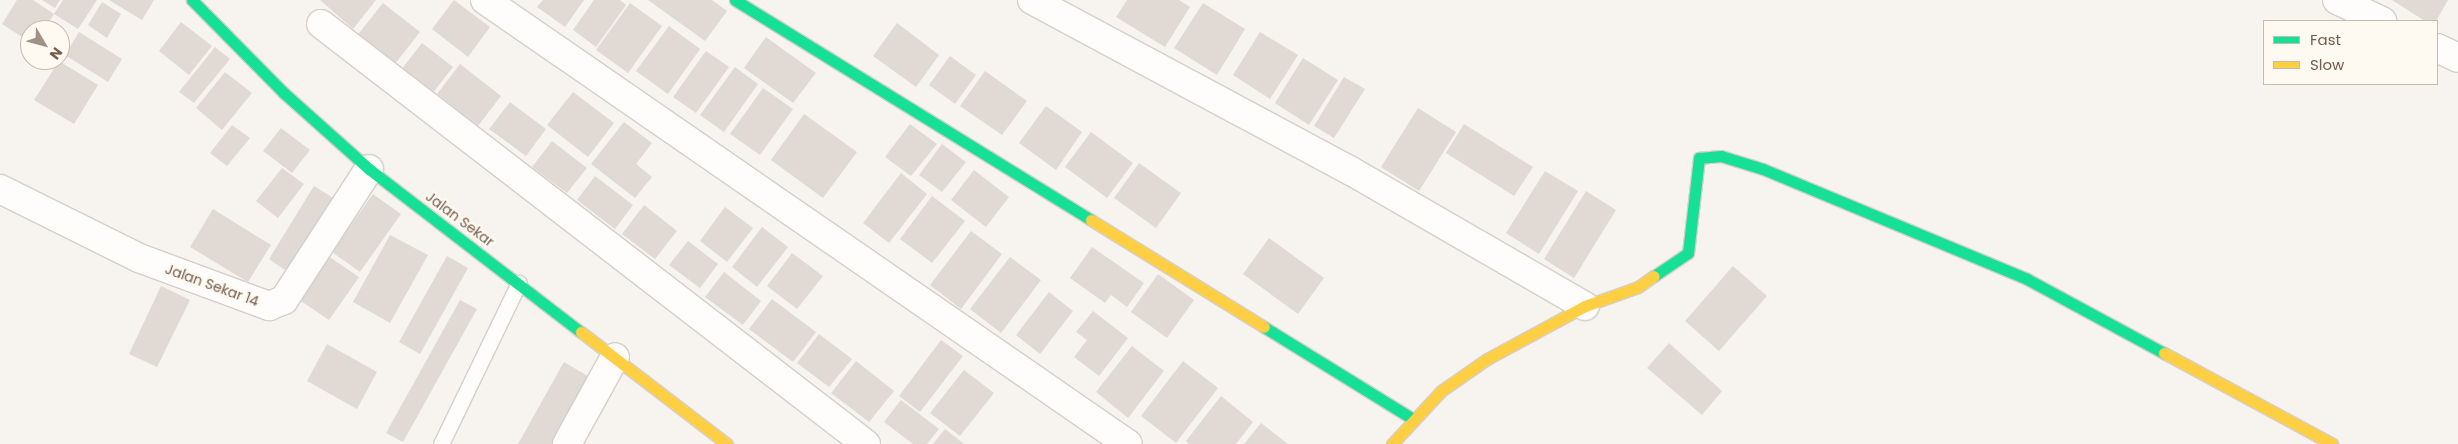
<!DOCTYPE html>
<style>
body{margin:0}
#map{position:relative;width:2458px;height:444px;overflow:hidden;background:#f7f3ee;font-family:Poppins,sans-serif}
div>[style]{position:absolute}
.building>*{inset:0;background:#e1d9d3}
.roads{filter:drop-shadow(1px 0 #d5cfc9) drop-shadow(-1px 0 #d5cfc9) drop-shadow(0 1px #d5cfc9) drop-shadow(0 -1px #d5cfc9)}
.lane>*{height:15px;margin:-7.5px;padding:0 7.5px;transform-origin:7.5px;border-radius:7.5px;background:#fefdfc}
.street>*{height:28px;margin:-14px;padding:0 14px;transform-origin:14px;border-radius:14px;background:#fefdfc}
.fast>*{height:11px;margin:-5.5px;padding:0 5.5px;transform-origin:5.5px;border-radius:5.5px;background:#16e098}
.slow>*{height:11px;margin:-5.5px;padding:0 5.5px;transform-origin:5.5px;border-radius:5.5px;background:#ffcf43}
span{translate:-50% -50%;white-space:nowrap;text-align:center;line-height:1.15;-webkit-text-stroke:4.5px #fef9f1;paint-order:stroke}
.street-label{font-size:14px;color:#745c4f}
.legend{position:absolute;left:2263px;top:20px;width:175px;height:65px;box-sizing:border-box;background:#fef9f1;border:1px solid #c7bab0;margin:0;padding:6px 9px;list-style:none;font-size:15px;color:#745c4f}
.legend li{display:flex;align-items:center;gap:10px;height:25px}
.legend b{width:25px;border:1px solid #c7bab0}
.north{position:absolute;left:20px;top:20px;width:50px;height:50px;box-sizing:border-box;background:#fef9f1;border:1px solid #c7bab0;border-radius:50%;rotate:127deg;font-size:14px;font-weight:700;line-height:20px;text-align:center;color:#745c4f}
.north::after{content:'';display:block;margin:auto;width:18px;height:22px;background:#a29187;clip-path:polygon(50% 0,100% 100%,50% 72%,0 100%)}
</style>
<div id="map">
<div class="building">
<div style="clip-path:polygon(17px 0,33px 0,54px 14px,44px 30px,30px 30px,30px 42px,2px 24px)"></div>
<div style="clip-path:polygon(42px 0,60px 0,55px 8px)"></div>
<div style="clip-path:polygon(63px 0,97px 0,78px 29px,54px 14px)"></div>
<div style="clip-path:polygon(109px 0,154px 0,142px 20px)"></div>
<div style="clip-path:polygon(320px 0,376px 0,353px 29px)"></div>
<div style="clip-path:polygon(454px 0,490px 27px,468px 57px,432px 29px)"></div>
<div style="clip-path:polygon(543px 0,584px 0,565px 27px,537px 7px)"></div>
<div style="clip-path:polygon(594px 0,620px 0,626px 5px,596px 47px,573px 30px)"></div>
<div style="clip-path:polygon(648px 0,712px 0,727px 11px,705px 41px)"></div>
<div style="clip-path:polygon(1127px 0,1179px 0,1190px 7px,1165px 47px,1116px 17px)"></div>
<div style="clip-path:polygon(2392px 0,2448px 0,2436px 21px,2425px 21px)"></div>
<div style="clip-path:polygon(102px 2px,121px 14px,107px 38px,88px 25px)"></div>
<div style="clip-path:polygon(383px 3px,420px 32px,394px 65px,356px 37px)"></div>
<div style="clip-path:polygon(630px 3px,662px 26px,628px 73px,596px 50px)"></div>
<div style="clip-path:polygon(1203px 3px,1245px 29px,1217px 75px,1174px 48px)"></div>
<div style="clip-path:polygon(181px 22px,212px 46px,189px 75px,159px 51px)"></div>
<div style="clip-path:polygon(897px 23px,939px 55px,916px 87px,873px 56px)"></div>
<div style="clip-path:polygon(669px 26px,700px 49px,668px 94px,636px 71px)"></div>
<div style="clip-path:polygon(79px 32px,122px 59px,108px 82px,65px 55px)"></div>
<div style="clip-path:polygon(1260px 32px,1298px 55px,1270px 99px,1233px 75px)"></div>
<div style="clip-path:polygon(766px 37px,816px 73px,793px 103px,744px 68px)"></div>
<div style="clip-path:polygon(422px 43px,453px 67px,432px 94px,401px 70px)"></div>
<div style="clip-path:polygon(215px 47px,230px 59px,194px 103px,179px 92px)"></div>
<div style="clip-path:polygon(706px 51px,729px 67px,696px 113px,673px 97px)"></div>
<div style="clip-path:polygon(950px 56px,976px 75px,955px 104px,929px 85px)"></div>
<div style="clip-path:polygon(1303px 58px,1338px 80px,1309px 125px,1275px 103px)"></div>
<div style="clip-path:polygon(59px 61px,98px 85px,74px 124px,34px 100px)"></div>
<div style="clip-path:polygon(460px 64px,501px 96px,478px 126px,437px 94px)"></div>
<div style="clip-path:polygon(735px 67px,758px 84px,724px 132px,700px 115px)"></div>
<div style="clip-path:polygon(985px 71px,1027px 101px,1002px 135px,960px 106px)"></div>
<div style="clip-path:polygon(225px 72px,252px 93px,222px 130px,196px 108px)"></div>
<div style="clip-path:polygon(1344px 77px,1365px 89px,1334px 138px,1314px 126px)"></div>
<div style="clip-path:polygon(763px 88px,793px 109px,760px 155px,730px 134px)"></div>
<div style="clip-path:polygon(573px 92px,614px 123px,588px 157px,547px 125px)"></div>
<div style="clip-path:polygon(510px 102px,546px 129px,526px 156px,489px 129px)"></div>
<div style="clip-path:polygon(1046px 106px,1082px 132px,1056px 170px,1019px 143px)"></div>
<div style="clip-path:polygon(1418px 108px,1456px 132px,1419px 191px,1381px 167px)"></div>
<div style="clip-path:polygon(804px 114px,857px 152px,823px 198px,771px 160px)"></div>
<div style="clip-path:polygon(624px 122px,652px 143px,636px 164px,652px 177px,635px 198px,591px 164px)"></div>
<div style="clip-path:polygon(910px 124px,937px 144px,911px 176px,885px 157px)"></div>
<div style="clip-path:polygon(1464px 124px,1533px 167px,1514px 196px,1446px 153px)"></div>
<div style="clip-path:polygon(232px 125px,250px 138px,227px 166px,210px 153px)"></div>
<div style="clip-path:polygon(281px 128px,310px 150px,292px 173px,263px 151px)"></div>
<div style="clip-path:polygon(1091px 132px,1133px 163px,1107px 198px,1065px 167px)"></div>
<div style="clip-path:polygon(552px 141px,587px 168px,567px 193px,532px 167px)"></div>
<div style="clip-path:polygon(942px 144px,966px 162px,942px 192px,919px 175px)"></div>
<div style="clip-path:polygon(1139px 163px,1181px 193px,1156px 228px,1114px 198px)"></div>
<div style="clip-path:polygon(282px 168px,304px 184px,278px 218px,256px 201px)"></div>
<div style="clip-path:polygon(974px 170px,1009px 197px,986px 227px,951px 200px)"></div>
<div style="clip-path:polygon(1545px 171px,1578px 191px,1539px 254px,1506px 233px)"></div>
<div style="clip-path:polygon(901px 173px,927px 194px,889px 243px,863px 223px)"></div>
<div style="clip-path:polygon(595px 176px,633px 205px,615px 229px,577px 200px)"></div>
<div style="clip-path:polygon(314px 186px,338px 201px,292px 275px,269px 259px)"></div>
<div style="clip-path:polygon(1586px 191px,1616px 210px,1574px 278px,1544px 259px)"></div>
<div style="clip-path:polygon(373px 194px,401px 214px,360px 272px,332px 252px)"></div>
<div style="clip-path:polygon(932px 196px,965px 221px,932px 263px,900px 239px)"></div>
<div style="clip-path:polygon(644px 205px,677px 231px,655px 259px,622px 234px)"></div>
<div style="clip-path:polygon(725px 207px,753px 228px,727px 262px,700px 241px)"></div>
<div style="clip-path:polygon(213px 209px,271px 245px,248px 282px,190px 247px)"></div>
<div style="clip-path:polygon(762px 227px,788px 247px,757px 287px,732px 267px)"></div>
<div style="clip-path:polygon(971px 231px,1002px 254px,961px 309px,930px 285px)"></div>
<div style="clip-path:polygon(390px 235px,428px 255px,390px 323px,353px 302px)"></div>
<div style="clip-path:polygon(1269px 238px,1324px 278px,1298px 314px,1243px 274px)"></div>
<div style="clip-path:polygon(688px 241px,718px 264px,700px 288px,669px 265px)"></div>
<div style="clip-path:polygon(1092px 247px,1144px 283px,1127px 307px,1111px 295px,1105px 303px,1070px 278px)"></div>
<div style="clip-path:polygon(792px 253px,823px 276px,797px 309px,767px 286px)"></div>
<div style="clip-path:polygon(328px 256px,359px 277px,329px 320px,298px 299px)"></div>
<div style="clip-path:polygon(447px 256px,468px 268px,420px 354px,399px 342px)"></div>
<div style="clip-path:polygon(1010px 257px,1041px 280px,1001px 333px,970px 309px)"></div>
<div style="clip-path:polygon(1733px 266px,1767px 296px,1719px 351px,1685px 321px)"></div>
<div style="clip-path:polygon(724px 272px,761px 301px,743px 325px,705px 297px)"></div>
<div style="clip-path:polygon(1158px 274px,1194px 300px,1167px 338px,1131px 312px)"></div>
<div style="clip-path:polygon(161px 286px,190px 300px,157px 367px,129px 354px)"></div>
<div style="clip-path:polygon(1049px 292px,1073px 311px,1040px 354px,1016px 335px)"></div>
<div style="clip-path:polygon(772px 299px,816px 332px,793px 362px,749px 329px)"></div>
<div style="clip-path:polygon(460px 300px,477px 309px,403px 442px,386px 433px)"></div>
<div style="clip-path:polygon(1093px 311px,1128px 338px,1099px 376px,1074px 357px,1087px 340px,1076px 332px)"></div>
<div style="clip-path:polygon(819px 334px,852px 359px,829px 387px,797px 363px)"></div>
<div style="clip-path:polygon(941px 340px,963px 356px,920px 412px,899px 396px)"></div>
<div style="clip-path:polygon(1669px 343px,1722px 391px,1702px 415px,1647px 368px)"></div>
<div style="clip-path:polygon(327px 344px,377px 372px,357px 409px,307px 381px)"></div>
<div style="clip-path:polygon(1132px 346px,1164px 371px,1128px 418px,1096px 392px)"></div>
<div style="clip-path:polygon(856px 361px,894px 391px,869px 422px,831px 393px)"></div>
<div style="clip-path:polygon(1183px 361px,1218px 388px,1176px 443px,1141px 416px)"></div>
<div style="clip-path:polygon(564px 362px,591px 378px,554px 444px,518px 444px)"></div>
<div style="clip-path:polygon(964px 370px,994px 393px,960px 436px,930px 413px)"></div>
<div style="clip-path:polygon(1221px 396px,1253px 422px,1236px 444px,1189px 444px,1186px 441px)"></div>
<div style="clip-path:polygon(901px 400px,939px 429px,927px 444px,913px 444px,884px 422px)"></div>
<div style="clip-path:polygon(1261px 423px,1288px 444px,1244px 444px)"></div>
<div style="clip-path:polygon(945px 429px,964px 444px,933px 444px)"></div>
</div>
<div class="roads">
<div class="lane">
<div style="left:441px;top:444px;width:179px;rotate:-64.2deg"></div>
</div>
<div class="street">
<div style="left:485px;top:0;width:781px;rotate:34.63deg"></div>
<div style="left:1032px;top:0;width:362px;rotate:28.2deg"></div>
<div style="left:1351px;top:171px;width:270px;rotate:30deg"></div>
<div style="left:2337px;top:0;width:50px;rotate:25deg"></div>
<div style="left:321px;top:24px;width:688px;rotate:37.62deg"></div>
<div style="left:2437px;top:48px;width:23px;rotate:25deg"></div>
<div style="left:0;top:189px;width:155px;rotate:26.4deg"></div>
<div style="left:139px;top:258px;width:139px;rotate:20.3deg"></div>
<div style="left:269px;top:306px;width:16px;rotate:-22deg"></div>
<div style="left:284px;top:300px;width:156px;rotate:-57deg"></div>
<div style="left:567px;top:444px;width:99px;rotate:-61.1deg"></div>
</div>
<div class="fast">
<div style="left:192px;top:0;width:131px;rotate:45.3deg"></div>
<div style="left:284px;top:93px;width:114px;rotate:41.8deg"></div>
<div style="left:369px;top:169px;width:267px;rotate:37.6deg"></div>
<div style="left:735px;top:0;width:418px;rotate:31.7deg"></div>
<div style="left:1654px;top:276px;width:41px;rotate:-34.1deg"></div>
<div style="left:1688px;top:253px;width:96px;rotate:-83.4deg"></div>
<div style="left:1699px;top:158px;width:22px;rotate:-5deg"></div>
<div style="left:1721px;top:156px;width:44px;rotate:17.2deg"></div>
<div style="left:1763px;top:169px;width:286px;rotate:22.6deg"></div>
<div style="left:2027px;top:279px;width:156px;rotate:28.4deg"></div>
<div style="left:1264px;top:327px;width:175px;rotate:31.7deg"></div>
</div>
<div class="slow">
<div style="left:1091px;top:220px;width:203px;rotate:31.7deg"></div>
<div style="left:581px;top:332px;width:184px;rotate:37.5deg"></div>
<div style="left:2164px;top:353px;width:191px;rotate:28.4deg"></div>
<div style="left:1392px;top:444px;width:72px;rotate:-47.2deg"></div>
<div style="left:1441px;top:391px;width:56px;rotate:-34.8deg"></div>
<div style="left:1487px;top:359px;width:111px;rotate:-28.4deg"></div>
<div style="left:1585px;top:306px;width:56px;rotate:-19.7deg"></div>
<div style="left:1638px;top:287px;width:19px;rotate:-35deg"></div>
</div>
</div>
<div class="street-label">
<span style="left:460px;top:219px;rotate:37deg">Jalan Sekar</span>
<span style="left:212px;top:285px;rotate:20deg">Jalan Sekar 14</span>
</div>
<ul class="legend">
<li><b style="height:6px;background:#16e098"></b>Fast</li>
<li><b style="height:6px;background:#ffcf43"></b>Slow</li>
</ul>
<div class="north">N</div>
</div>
